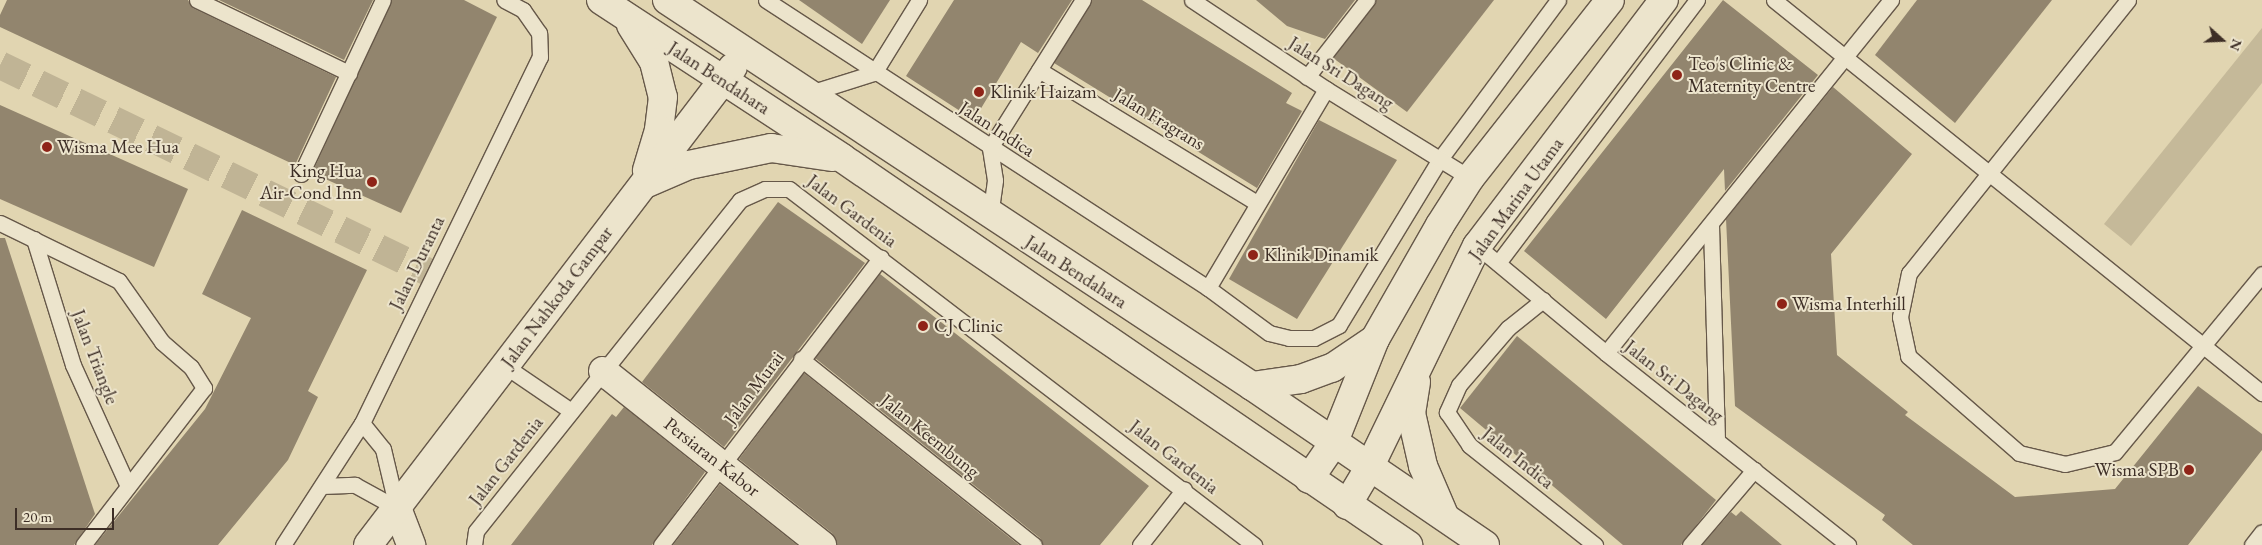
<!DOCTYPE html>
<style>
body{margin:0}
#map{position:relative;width:2262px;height:545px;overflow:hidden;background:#e1d5b1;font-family:"EB Garamond",serif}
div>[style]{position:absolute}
.green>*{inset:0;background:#c5b999}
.building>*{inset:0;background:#92856e}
.street-tunnel>*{height:28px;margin-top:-14px;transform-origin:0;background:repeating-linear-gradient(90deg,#c0b495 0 28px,transparent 0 42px)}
.roads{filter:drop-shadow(1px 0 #665849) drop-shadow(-1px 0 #665849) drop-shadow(0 1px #665849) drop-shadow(0 -1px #665849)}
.lane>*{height:15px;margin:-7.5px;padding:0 7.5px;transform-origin:7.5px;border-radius:7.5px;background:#ece4cc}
.street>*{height:28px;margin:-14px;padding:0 14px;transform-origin:14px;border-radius:14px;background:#ece4cc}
.secondary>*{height:28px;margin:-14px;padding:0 14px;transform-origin:14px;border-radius:14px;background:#ece4cc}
.dots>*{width:14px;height:14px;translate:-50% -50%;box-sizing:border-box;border:2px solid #ece4cc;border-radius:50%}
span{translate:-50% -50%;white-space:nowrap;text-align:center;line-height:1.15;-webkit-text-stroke:4px #ece4cc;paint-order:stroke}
.poi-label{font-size:19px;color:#3d2e26}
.left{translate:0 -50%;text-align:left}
.right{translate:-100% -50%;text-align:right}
.street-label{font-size:19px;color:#3d2e26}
.north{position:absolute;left:2197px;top:15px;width:50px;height:50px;-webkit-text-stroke:4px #ece4cc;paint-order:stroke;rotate:110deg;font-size:14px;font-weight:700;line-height:20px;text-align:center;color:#3d2e26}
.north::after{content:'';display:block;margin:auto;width:18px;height:22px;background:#3d2e26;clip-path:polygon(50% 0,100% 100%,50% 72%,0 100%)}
.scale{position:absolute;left:15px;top:508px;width:99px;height:22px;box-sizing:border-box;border:2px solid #3d2e26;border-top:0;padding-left:6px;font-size:15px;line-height:18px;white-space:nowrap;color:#3d2e26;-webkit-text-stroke:4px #ece4cc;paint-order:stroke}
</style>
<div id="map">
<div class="green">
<div style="clip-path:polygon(2262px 28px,2262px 83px,2131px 246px,2104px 224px)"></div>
</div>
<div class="building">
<div style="clip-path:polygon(7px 0,188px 0,193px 8px,336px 77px,295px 165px,0 27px,0 15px)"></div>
<div style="clip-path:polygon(219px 0,373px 0,344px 60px)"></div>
<div style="clip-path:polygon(392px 0,464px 0,497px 17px,401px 213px,312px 173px)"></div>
<div style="clip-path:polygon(799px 0,890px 0,862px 44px)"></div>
<div style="clip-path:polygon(954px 0,1072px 0,1038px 53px,1021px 42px,974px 120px,906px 76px)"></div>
<div style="clip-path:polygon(1092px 0,1142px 0,1292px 93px,1286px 103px,1302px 111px,1257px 188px,1054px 63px)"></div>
<div style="clip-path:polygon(1256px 0,1355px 0,1325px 39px,1287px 26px)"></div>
<div style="clip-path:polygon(1376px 0,1494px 0,1407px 112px,1333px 58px)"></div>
<div style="clip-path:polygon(1723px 0,1818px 75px,1725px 191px,1724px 169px,1606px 319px,1524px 251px)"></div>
<div style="clip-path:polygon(1917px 0,2052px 0,1955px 123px,1875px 55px)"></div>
<div style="clip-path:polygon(1833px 87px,1912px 154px,1831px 254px,1837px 355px,1908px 412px,1905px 415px,2015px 497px,2115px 489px,2198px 386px,2262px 434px,2262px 450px,2188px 545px,1913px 545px,1882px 520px,1885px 515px,1735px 406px,1726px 219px)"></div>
<div style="clip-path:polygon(0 105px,188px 189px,154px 267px,0 199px)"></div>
<div style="clip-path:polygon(1319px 120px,1397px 160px,1297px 319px,1229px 279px)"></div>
<div style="clip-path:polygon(778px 202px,865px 263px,724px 447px,642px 382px)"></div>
<div style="clip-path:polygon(242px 210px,367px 270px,308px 391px,318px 397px,288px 460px,218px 545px,95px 545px,205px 409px,251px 318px,202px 294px)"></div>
<div style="clip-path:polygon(0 238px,5px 238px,95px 514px,74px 545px,0 545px)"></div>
<div style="clip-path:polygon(880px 274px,1149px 486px,1100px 545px,1043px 545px,1040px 538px,815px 358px)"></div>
<div style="clip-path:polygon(1517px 336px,1716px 500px,1681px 545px,1623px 545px,1460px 408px)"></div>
<div style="clip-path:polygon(804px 373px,1019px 545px,837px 545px,832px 533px,739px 459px)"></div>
<div style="clip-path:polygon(624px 407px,705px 472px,652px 545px,511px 545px,612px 414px,616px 417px)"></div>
<div style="clip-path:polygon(720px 484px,797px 545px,673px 545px)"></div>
<div style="clip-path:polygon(1741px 511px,1782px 545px,1702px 545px,1731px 512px,1736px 516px)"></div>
</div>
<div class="street-tunnel">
<div style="left:0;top:65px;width:481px;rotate:25.8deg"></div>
</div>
<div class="roads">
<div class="lane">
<div style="left:197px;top:0;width:169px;rotate:25.7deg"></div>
<div style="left:766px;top:0;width:528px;rotate:33.09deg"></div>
<div style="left:1208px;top:288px;width:76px;rotate:36.4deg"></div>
<div style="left:1269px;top:333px;width:21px;rotate:14deg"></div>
<div style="left:1289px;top:338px;width:25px"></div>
<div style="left:1314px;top:338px;width:28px;rotate:-27deg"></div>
<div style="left:1339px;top:325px;width:194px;rotate:-58.7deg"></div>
<div style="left:1440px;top:159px;width:198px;rotate:-53.4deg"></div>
<div style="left:1192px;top:0;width:161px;rotate:33.6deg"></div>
<div style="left:1326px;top:89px;width:169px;rotate:31.7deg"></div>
<div style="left:1774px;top:0;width:627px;rotate:38.85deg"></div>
<div style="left:2128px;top:0;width:350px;rotate:128.7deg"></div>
<div style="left:1909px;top:273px;width:45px;rotate:101.6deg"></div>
<div style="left:1900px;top:317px;width:40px;rotate:78deg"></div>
<div style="left:1908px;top:356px;width:147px;rotate:41.1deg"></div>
<div style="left:2019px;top:453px;width:47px;rotate:13.4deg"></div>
<div style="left:2065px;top:464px;width:51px;rotate:-13.5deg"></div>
<div style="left:2115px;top:452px;width:231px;rotate:-50.4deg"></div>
<div style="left:1039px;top:70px;width:255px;rotate:31.4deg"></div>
<div style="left:1307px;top:77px;width:98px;rotate:-52.1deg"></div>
<div style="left:810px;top:93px;width:67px;rotate:-17.4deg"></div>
<div style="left:874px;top:73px;width:86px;rotate:-58.3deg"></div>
<div style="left:301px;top:174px;width:192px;rotate:-64.8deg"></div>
<div style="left:990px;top:216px;width:36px;rotate:-82deg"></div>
<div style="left:995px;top:180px;width:32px;rotate:-99deg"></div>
<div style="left:990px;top:148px;width:175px;rotate:-57.9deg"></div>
<div style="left:0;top:223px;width:132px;rotate:26deg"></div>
<div style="left:119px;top:281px;width:75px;rotate:54.8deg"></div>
<div style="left:162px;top:342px;width:38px;rotate:41deg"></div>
<div style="left:191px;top:367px;width:25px;rotate:58deg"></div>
<div style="left:204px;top:388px;width:198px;rotate:127.6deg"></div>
<div style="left:1711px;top:225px;width:216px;rotate:88.4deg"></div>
<div style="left:34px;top:239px;width:132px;rotate:72.8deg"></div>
<div style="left:73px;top:365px;width:133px;rotate:65.6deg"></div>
<div style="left:1477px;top:246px;width:168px;rotate:39.7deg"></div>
<div style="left:1606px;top:353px;width:309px;rotate:38.4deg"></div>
<div style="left:1498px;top:263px;width:330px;rotate:-52.9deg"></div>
<div style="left:1208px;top:288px;width:231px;rotate:-59.3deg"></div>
<div style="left:1543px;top:300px;width:45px;rotate:141.3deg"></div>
<div style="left:1508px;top:328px;width:75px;rotate:130.7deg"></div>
<div style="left:1459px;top:385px;width:30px;rotate:114deg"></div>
<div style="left:1447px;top:412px;width:40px;rotate:56deg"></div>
<div style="left:1469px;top:445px;width:161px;rotate:38.4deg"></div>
<div style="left:1606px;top:353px;width:454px;rotate:-51.1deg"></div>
<div style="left:801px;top:359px;width:298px;rotate:38.6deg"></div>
<div style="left:505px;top:366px;width:80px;rotate:34.3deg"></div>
<div style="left:362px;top:423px;width:33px;rotate:51deg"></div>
<div style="left:383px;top:449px;width:61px;rotate:76.7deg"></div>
<div style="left:322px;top:486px;width:33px;rotate:-2deg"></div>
<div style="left:355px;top:485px;width:48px;rotate:28.7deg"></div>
<div style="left:283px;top:545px;width:145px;rotate:-57.1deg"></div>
<div style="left:362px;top:423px;width:407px;rotate:-64.1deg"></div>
<div style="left:540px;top:57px;width:24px;rotate:-92deg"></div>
<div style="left:539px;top:33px;width:28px;rotate:-125deg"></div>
<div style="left:523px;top:10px;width:21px;rotate:-152deg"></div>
<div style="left:474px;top:545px;width:14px;rotate:-82deg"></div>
<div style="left:476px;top:531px;width:423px;rotate:-51.4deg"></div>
<div style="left:740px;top:200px;width:27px;rotate:-24deg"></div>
<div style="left:765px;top:189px;width:24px"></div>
<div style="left:789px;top:189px;width:586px;rotate:37.44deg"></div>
<div style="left:661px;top:545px;width:362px;rotate:-52.6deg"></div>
<div style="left:1140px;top:545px;width:71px;rotate:-51.8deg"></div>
<div style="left:1690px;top:545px;width:99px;rotate:-49.5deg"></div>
<div style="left:2252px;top:545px;width:16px;rotate:-52deg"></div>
</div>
<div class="street">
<div style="left:603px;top:371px;width:280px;rotate:38.5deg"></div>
<div style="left:397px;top:508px;width:40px;rotate:69deg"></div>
</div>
<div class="secondary">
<div style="left:601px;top:0;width:288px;rotate:33.2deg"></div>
<div style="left:842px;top:158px;width:686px;rotate:34.36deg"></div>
<div style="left:667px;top:0;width:701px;rotate:33.42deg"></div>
<div style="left:1252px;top:386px;width:282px;rotate:34.3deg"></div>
<div style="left:631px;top:25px;width:44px;rotate:58.1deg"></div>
<div style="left:654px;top:62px;width:36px;rotate:76deg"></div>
<div style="left:663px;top:97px;width:33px;rotate:97deg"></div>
<div style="left:659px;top:130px;width:42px;rotate:106.7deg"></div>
<div style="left:645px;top:184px;width:48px;rotate:-23.4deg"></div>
<div style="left:689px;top:165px;width:84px;rotate:-11.7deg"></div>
<div style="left:771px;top:148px;width:63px;rotate:8.3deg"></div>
<div style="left:1416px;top:382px;width:31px;rotate:99deg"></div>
<div style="left:1411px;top:413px;width:54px;rotate:77.2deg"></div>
<div style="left:1423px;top:466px;width:53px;rotate:66.8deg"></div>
<div style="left:1252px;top:386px;width:49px;rotate:-8.1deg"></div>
<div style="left:1301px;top:379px;width:33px;rotate:-20deg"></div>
<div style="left:1332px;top:368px;width:52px;rotate:-34deg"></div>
<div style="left:1309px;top:479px;width:42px;rotate:-55.6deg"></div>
<div style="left:1333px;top:444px;width:113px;rotate:-68.2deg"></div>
<div style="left:1375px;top:339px;width:131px;rotate:-60.3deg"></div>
<div style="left:1440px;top:225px;width:56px;rotate:-57.4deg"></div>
<div style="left:1470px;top:178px;width:226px;rotate:-51.8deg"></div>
<div style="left:1347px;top:505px;width:43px;rotate:-59.3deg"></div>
<div style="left:1369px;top:468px;width:247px;rotate:-64.1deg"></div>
<div style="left:1477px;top:246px;width:309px;rotate:-52.8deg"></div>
<div style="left:368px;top:545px;width:601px;rotate:-52.63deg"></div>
</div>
</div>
<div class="dots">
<div style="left:1677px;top:75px;background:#8f2418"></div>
<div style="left:979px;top:92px;background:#8f2418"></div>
<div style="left:47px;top:147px;background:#8f2418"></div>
<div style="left:372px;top:182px;background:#8f2418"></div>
<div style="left:1253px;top:255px;background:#8f2418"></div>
<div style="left:1782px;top:304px;background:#8f2418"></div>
<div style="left:923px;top:326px;background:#8f2418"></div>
<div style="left:2189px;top:470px;background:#8f2418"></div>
</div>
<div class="poi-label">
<span class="left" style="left:1688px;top:75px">Teo's Clinic &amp;<br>Maternity Centre</span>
<span class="left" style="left:990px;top:92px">Klinik Haizam</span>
<span class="left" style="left:57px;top:147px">Wisma Mee Hua</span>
<span class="right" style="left:362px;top:182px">King Hua<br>Air-Cond Inn</span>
<span class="left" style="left:1264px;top:255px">Klinik Dinamik</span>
<span class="left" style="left:1792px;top:304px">Wisma Interhill</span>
<span class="left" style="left:934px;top:326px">CJ Clinic</span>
<span class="right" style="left:2179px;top:470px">Wisma SPB</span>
</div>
<div class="street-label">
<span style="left:1341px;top:73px;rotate:32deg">Jalan Sri Dagang</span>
<span style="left:719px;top:78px;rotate:33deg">Jalan Bendahara</span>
<span style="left:1159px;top:119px;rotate:31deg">Jalan Fragrans</span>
<span style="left:997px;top:129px;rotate:33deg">Jalan Indica</span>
<span style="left:1516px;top:199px;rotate:-54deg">Jalan Marina Utama</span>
<span style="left:852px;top:211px;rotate:37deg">Jalan Gardenia</span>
<span style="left:417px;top:263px;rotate:-64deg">Jalan Duranta</span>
<span style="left:1076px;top:272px;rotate:33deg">Jalan Bendahara</span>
<span style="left:557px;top:297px;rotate:-53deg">Jalan Nahkoda Gampar</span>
<span style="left:95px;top:357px;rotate:69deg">Jalan Triangle</span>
<span style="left:1674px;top:381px;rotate:38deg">Jalan Sri Dagang</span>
<span style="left:754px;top:388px;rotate:-53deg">Jalan Murai</span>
<span style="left:930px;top:436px;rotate:39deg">Jalan Keembung</span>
<span style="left:712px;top:457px;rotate:38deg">Persiaran Kabor</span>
<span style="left:1174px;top:457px;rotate:38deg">Jalan Gardenia</span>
<span style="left:1518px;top:458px;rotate:39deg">Jalan Indica</span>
<span style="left:506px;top:461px;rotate:-52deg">Jalan Gardenia</span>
</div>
<div class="north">N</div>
<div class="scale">20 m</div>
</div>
